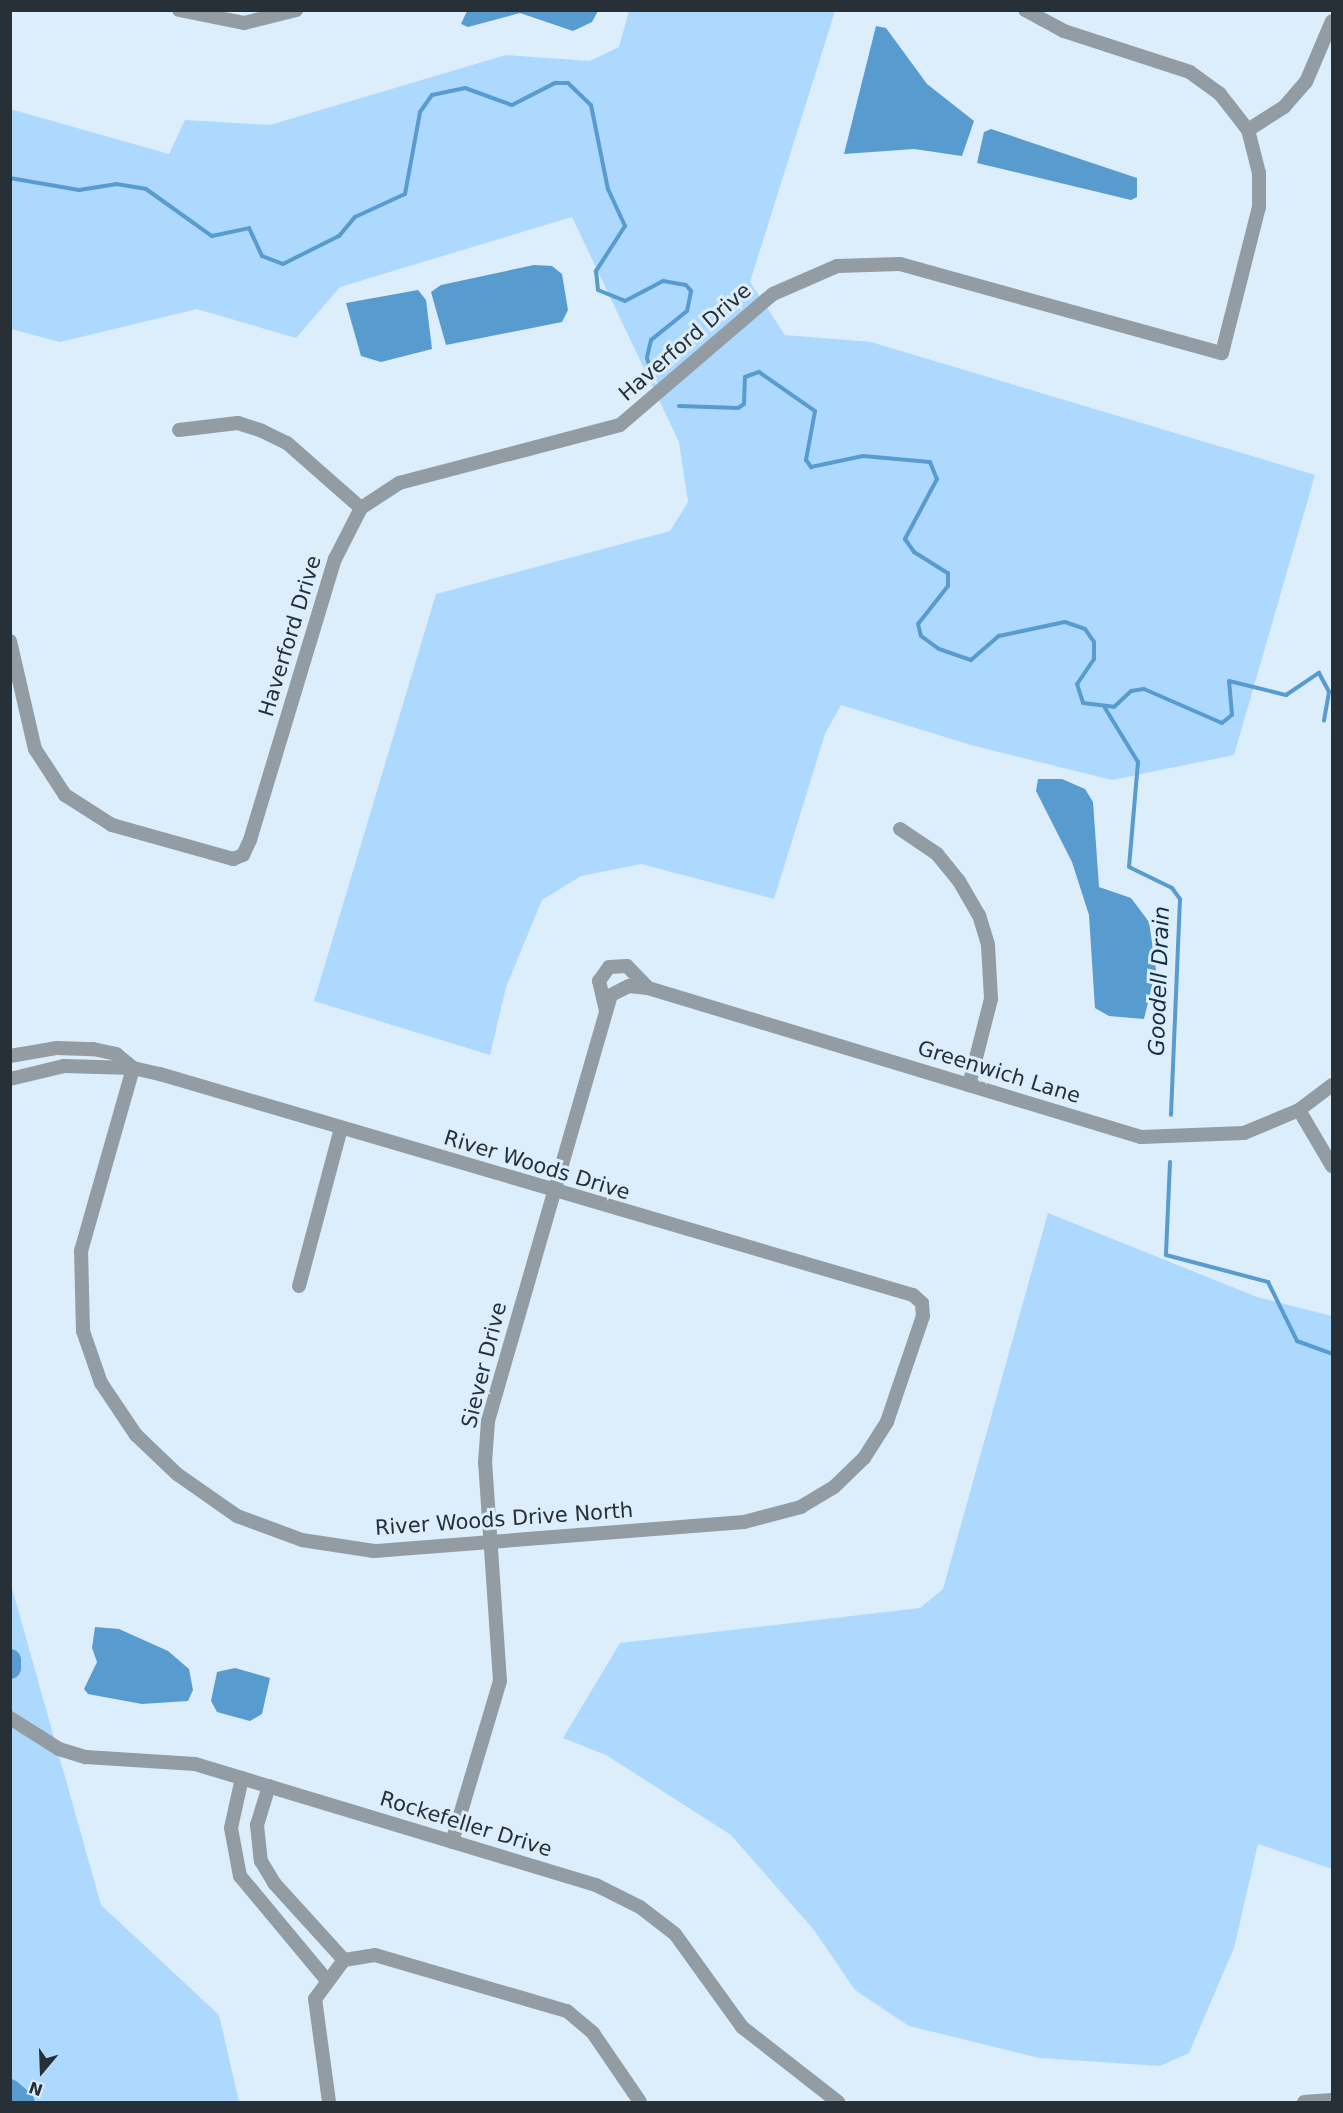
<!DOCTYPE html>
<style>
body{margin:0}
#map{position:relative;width:1343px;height:2113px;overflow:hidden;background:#dcedfc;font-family:"DejaVu Sans",sans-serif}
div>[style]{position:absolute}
.green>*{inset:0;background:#add9fe}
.water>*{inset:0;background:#579bcf}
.stream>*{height:4px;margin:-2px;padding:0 2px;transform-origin:2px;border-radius:2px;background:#579bcf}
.river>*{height:22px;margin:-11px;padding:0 11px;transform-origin:11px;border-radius:11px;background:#579bcf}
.street>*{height:14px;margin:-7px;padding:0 7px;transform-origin:7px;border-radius:7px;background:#939ca3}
span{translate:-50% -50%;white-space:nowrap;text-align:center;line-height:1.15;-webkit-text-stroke:6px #dcedfc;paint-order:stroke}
.street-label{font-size:21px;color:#283037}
.water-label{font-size:22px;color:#102e44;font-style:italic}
.frame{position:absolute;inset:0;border:12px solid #283037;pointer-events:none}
.north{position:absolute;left:12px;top:2041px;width:60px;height:60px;-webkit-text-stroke:4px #dcedfc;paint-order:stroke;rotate:199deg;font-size:16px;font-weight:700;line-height:24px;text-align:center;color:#283037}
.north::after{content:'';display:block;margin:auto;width:21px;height:27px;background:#283037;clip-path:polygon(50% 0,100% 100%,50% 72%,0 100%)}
</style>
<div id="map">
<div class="green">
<div style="clip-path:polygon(629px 11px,835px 11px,750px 282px,785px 335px,871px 342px,1315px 475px,1234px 755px,1112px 780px,971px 745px,841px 705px,825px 734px,774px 899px,641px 864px,581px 876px,542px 900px,506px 987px,490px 1055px,314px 1001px,436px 594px,670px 531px,688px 502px,679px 442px,572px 217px,340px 287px,296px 338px,197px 309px,60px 342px,11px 329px,10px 109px,169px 154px,185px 120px,270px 125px,506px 55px,590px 61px,619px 47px)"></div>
<div style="clip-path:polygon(1048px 1213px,1257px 1297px,1332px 1316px,1332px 1869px,1258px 1844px,1234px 1948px,1189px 2053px,1160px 2066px,1040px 2058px,909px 2026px,855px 1990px,814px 1930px,731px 1835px,606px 1755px,563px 1738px,620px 1643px,920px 1608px,943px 1589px)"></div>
<div style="clip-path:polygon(10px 1581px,101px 1905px,219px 2015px,239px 2102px,11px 2102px)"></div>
</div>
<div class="water">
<div style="clip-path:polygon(467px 11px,467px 10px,598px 11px,592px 22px,573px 31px,520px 13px,468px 27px,461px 24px)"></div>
<div style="clip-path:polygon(876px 26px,886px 28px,927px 84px,974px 121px,962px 156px,914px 149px,844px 154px)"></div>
<div style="clip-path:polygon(991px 129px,1137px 178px,1137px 197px,1131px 200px,977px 163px,984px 132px)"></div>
<div style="clip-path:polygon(534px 265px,552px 266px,562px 274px,568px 310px,562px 322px,446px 345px,431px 292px,441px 285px)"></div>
<div style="clip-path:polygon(418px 290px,426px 300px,432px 349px,381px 362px,361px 356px,346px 303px)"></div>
<div style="clip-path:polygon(1038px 779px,1062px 779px,1085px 789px,1093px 802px,1099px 887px,1131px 898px,1149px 922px,1156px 969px,1144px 1019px,1109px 1016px,1095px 1008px,1089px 915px,1072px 862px,1036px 791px)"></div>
<div style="clip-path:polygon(95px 1627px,119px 1629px,168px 1651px,189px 1669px,193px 1690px,188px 1701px,142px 1704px,88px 1694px,84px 1689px,97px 1662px,92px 1648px)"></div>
<div style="clip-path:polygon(235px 1668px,270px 1678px,262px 1714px,250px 1721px,217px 1712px,211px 1701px,217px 1672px)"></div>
</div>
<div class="stream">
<div style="left:10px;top:178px;width:70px;rotate:9.9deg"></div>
<div style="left:79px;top:190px;width:37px;rotate:-9deg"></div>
<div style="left:116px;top:184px;width:30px;rotate:9deg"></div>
<div style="left:146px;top:189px;width:81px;rotate:35.5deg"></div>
<div style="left:212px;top:236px;width:38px;rotate:-12deg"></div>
<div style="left:249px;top:228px;width:31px;rotate:65deg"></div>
<div style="left:262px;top:256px;width:22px;rotate:21deg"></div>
<div style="left:283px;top:264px;width:63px;rotate:-26.6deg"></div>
<div style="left:339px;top:236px;width:25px;rotate:-50deg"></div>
<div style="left:355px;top:217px;width:55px;rotate:-24.7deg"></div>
<div style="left:405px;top:194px;width:83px;rotate:-79.6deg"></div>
<div style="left:420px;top:112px;width:21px;rotate:-55deg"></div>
<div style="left:432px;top:95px;width:34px;rotate:-12deg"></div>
<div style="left:465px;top:88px;width:50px;rotate:19.9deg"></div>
<div style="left:512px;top:105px;width:48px;rotate:-27.1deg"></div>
<div style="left:555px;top:83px;width:13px"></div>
<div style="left:568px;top:83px;width:32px;rotate:44deg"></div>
<div style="left:591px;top:105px;width:86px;rotate:78.6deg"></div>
<div style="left:608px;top:189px;width:41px;rotate:65.3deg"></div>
<div style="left:625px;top:226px;width:54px;rotate:122.8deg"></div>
<div style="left:596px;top:271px;width:19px;rotate:84deg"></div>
<div style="left:598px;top:290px;width:29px;rotate:22deg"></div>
<div style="left:625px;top:301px;width:43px;rotate:-27.8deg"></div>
<div style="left:663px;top:281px;width:23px;rotate:10deg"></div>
<div style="left:686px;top:285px;width:8px;rotate:50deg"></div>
<div style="left:691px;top:291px;width:20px;rotate:101deg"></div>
<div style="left:687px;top:311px;width:46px;rotate:141.1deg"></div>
<div style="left:651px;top:340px;width:18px;rotate:103deg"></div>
<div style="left:647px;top:358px;width:21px;rotate:73deg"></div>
<div style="left:679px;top:406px;width:59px;rotate:1.9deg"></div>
<div style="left:738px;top:408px;width:7px;rotate:-34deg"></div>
<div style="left:744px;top:404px;width:27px;rotate:-88deg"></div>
<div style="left:745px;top:377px;width:15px;rotate:-20deg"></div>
<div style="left:759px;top:372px;width:68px;rotate:34.9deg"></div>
<div style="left:815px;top:411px;width:50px;rotate:100.4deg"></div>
<div style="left:806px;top:460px;width:9px;rotate:54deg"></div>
<div style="left:811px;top:467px;width:53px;rotate:-11.9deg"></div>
<div style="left:863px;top:456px;width:67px;rotate:5.1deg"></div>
<div style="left:930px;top:462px;width:18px;rotate:68deg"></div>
<div style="left:937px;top:479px;width:68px;rotate:118.1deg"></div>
<div style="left:905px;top:539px;width:16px;rotate:55deg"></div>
<div style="left:914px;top:552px;width:40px;rotate:32deg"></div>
<div style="left:948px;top:573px;width:13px;rotate:90deg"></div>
<div style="left:948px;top:586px;width:48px;rotate:128.3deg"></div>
<div style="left:918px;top:624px;width:12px;rotate:76deg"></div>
<div style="left:921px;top:636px;width:22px;rotate:36deg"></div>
<div style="left:939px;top:649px;width:34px;rotate:19deg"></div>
<div style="left:971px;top:660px;width:37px;rotate:-41deg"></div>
<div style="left:999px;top:636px;width:67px;rotate:-12deg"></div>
<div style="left:1065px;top:622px;width:21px;rotate:19deg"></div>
<div style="left:1085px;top:629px;width:16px;rotate:55deg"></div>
<div style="left:1094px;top:642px;width:17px;rotate:90deg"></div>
<div style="left:1094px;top:659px;width:30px;rotate:124deg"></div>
<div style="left:1077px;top:684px;width:20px;rotate:72deg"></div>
<div style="left:1083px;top:703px;width:31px;rotate:7deg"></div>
<div style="left:1114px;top:707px;width:23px;rotate:-43deg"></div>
<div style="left:1131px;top:691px;width:13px;rotate:-9deg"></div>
<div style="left:1144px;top:689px;width:85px;rotate:23.6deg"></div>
<div style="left:1222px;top:723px;width:13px;rotate:-39deg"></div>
<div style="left:1232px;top:715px;width:34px;rotate:-95deg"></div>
<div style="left:1229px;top:681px;width:59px;rotate:13.8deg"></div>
<div style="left:1286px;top:695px;width:40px;rotate:-34deg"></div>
<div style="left:1319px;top:673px;width:21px;rotate:62deg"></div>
<div style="left:1329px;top:692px;width:29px;rotate:100deg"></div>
<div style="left:1105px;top:708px;width:63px;rotate:58.6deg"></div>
<div style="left:1138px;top:762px;width:105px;rotate:94.9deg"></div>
<div style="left:1129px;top:867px;width:48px;rotate:26deg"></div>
<div style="left:1172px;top:888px;width:14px;rotate:54deg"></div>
<div style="left:1180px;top:899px;width:216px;rotate:92.4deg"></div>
<div style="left:1170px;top:1162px;width:93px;rotate:92.5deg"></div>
<div style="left:1166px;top:1255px;width:106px;rotate:14.8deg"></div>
<div style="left:1268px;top:1282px;width:66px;rotate:63.8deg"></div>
<div style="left:1297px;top:1341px;width:37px;rotate:20deg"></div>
</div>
<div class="river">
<div style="left:10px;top:1660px;width:8px;rotate:90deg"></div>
<div style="left:10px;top:2090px;width:18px;rotate:41deg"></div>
</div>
<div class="street">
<div style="left:179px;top:10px;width:66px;rotate:11.3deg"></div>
<div style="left:244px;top:23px;width:54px;rotate:-14deg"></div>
<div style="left:1248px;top:130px;width:43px;rotate:-32.6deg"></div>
<div style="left:1284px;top:107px;width:33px;rotate:-49deg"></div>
<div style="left:1306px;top:82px;width:66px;rotate:-66.9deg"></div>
<div style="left:179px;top:430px;width:59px;rotate:-6.8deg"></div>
<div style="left:238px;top:423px;width:25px;rotate:18deg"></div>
<div style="left:262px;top:431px;width:28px;rotate:26deg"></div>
<div style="left:287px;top:443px;width:98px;rotate:41.3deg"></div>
<div style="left:10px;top:641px;width:111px;rotate:77deg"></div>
<div style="left:35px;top:749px;width:55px;rotate:56.9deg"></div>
<div style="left:65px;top:795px;width:56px;rotate:32.6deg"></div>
<div style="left:112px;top:825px;width:126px;rotate:15.7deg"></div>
<div style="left:233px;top:859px;width:11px;rotate:-22deg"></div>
<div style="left:243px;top:855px;width:17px;rotate:-65deg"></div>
<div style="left:250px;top:840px;width:294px;rotate:-73.2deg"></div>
<div style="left:335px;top:559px;width:57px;rotate:-63deg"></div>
<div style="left:361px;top:508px;width:45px;rotate:-33.3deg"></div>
<div style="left:399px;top:483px;width:228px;rotate:-14.7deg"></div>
<div style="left:620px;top:425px;width:201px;rotate:-40.6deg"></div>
<div style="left:773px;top:294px;width:70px;rotate:-23.6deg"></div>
<div style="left:837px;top:266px;width:63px;rotate:-1.8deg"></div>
<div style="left:900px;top:264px;width:334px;rotate:15.5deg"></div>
<div style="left:1222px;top:353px;width:151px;rotate:-75.8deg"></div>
<div style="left:1259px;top:207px;width:34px;rotate:-90deg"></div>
<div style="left:1259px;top:173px;width:44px;rotate:-104.3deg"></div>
<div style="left:1248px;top:130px;width:46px;rotate:-127.9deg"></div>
<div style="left:1220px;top:94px;width:37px;rotate:-144deg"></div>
<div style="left:1190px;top:72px;width:133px;rotate:-162deg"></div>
<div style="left:1064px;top:31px;width:44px;rotate:-151.7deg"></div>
<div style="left:900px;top:829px;width:45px;rotate:34deg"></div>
<div style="left:937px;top:854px;width:35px;rotate:51deg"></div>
<div style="left:959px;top:881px;width:39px;rotate:60deg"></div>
<div style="left:979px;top:915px;width:31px;rotate:73deg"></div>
<div style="left:988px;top:945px;width:54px;rotate:86.8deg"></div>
<div style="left:991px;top:999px;width:89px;rotate:104.3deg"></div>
<div style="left:606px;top:1011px;width:31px;rotate:-103deg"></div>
<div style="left:599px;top:981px;width:17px;rotate:-54deg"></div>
<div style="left:609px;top:967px;width:18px;rotate:-3deg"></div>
<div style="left:627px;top:966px;width:30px;rotate:46deg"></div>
<div style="left:10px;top:1056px;width:48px;rotate:-9.7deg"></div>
<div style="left:57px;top:1048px;width:36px;rotate:2deg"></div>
<div style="left:93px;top:1049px;width:24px;rotate:12deg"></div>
<div style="left:116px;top:1054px;width:22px;rotate:39deg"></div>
<div style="left:10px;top:1079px;width:56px;rotate:-13.5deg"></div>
<div style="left:64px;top:1066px;width:69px;rotate:1.7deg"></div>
<div style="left:133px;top:1068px;width:28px;rotate:13deg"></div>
<div style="left:160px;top:1074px;width:785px;rotate:16.36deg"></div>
<div style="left:913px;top:1295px;width:12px;rotate:42deg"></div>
<div style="left:922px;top:1303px;width:13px;rotate:86deg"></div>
<div style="left:923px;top:1316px;width:112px;rotate:108.8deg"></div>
<div style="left:887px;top:1422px;width:43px;rotate:122.6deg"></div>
<div style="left:864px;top:1458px;width:42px;rotate:136deg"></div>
<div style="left:834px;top:1487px;width:39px;rotate:149deg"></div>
<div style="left:801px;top:1507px;width:59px;rotate:165.3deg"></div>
<div style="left:744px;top:1522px;width:371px;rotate:175.5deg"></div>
<div style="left:374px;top:1551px;width:73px;rotate:-171.3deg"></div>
<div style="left:302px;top:1540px;width:69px;rotate:-159.7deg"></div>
<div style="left:237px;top:1516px;width:73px;rotate:-145deg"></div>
<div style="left:177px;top:1474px;width:57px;rotate:-136.4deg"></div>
<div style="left:136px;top:1435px;width:63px;rotate:-123.9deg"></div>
<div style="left:101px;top:1383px;width:55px;rotate:-109.1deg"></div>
<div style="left:83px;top:1331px;width:80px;rotate:-91.4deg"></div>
<div style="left:81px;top:1251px;width:190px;rotate:-74.1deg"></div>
<div style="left:1299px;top:1110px;width:65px;rotate:59.5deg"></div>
<div style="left:299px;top:1286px;width:163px;rotate:-75.1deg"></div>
<div style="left:10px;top:1718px;width:58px;rotate:32.3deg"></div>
<div style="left:59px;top:1749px;width:28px;rotate:17deg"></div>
<div style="left:86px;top:1757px;width:109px;rotate:3.7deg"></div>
<div style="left:195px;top:1764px;width:419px;rotate:16.8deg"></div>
<div style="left:596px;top:1885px;width:49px;rotate:26.6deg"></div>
<div style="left:640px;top:1907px;width:44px;rotate:37.6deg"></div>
<div style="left:675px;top:1934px;width:115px;rotate:54.2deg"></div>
<div style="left:742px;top:2027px;width:122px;rotate:38deg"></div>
<div style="left:242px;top:1778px;width:51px;rotate:102.4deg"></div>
<div style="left:231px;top:1828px;width:49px;rotate:79.4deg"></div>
<div style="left:240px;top:1876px;width:133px;rotate:50.2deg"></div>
<div style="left:269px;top:1786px;width:41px;rotate:107.1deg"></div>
<div style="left:257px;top:1825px;width:36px;rotate:84deg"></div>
<div style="left:261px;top:1861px;width:26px;rotate:59deg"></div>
<div style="left:274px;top:1883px;width:104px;rotate:47.7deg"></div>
<div style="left:452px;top:1842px;width:168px;rotate:-73.4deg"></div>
<div style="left:500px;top:1681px;width:219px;rotate:-93.9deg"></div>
<div style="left:485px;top:1463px;width:42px;rotate:-85.9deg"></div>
<div style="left:488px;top:1421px;width:443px;rotate:-73.9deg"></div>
<div style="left:611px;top:995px;width:20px;rotate:-27deg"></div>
<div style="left:629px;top:986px;width:19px;rotate:6deg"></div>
<div style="left:648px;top:988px;width:515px;rotate:16.82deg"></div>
<div style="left:1141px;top:1137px;width:103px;rotate:-2.2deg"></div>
<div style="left:1244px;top:1133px;width:60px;rotate:-22.7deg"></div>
<div style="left:1299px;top:1110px;width:41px;rotate:-37.1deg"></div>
<div style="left:329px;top:2102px;width:104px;rotate:-97.7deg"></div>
<div style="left:315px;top:1999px;width:49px;rotate:-53.4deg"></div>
<div style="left:344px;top:1960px;width:31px;rotate:-9deg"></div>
<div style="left:375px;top:1955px;width:200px;rotate:16.3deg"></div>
<div style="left:567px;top:2011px;width:34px;rotate:40deg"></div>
<div style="left:593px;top:2033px;width:83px;rotate:55.7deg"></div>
<div style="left:1304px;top:2102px;width:28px;rotate:-4deg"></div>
</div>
<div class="street-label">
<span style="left:685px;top:342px;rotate:-41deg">Haverford Drive</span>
<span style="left:290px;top:636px;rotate:-73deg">Haverford Drive</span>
<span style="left:999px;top:1072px;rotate:17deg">Greenwich Lane</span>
<span style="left:537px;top:1165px;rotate:17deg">River Woods Drive</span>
<span style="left:484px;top:1365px;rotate:-76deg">Siever Drive</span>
<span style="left:504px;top:1519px;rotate:-4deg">River Woods Drive North</span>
<span style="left:466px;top:1824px;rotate:17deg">Rockefeller Drive</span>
</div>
<div class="water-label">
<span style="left:1159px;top:981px;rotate:-88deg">Goodell Drain</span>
</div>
<div class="frame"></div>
<div class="north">N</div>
</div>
